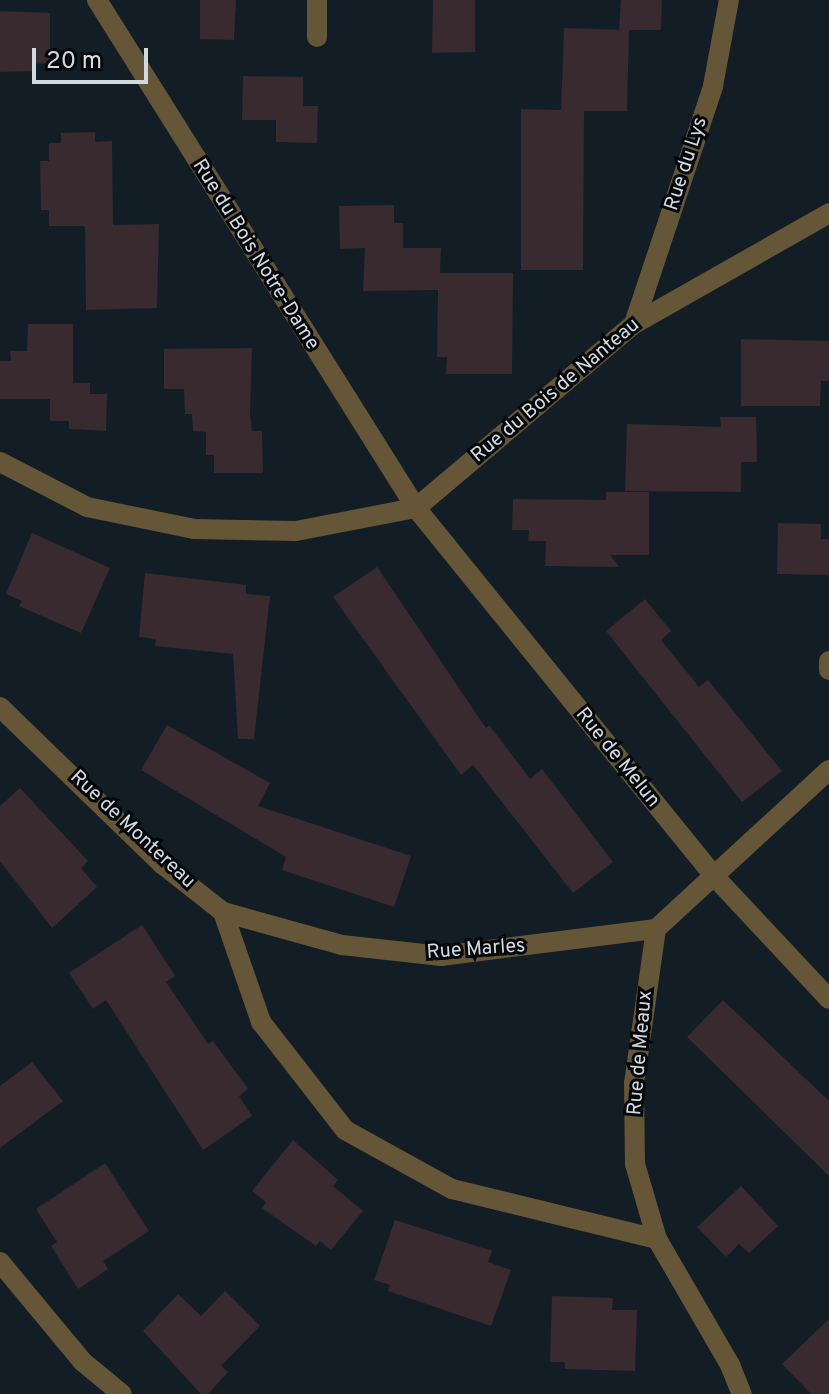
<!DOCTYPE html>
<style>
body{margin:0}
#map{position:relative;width:829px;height:1394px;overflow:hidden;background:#131d26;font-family:Overpass,sans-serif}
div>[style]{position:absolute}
.building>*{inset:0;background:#382a2f}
.minor>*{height:20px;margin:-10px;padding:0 10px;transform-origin:10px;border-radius:10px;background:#655637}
span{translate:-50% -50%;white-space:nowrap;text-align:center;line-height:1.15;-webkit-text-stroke:6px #04070a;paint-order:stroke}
.street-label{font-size:20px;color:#d2d9df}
.scale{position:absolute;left:32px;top:48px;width:116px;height:36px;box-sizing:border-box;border:4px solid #d2d9df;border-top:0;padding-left:10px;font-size:24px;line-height:28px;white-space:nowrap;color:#d2d9df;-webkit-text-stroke:6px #04070a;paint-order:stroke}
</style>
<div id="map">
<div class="building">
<div style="clip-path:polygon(200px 0,236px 0,234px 40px,200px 39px)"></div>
<div style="clip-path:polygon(433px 0,475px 0,475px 52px,432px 53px)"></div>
<div style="clip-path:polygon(621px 0,662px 0,661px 30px,619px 30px)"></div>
<div style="clip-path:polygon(0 11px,50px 13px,50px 63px,34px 64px,33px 71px,0 72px)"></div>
<div style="clip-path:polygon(564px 28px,629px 30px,627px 111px,584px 111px,583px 270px,521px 270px,521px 109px,561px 110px)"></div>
<div style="clip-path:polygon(243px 76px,303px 77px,303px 106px,318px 106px,317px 143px,276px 142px,276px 120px,242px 120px)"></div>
<div style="clip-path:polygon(95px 132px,95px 142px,112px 141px,113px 225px,159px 224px,157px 308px,86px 310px,85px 226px,49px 226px,49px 210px,41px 210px,40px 161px,49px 161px,49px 143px,61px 143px,61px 133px)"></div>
<div style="clip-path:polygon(394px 205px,394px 223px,403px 223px,403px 248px,441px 248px,440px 273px,513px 273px,512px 374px,446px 374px,447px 357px,437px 357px,438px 290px,363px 291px,365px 248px,340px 249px,339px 206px)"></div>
<div style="clip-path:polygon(28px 324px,73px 324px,73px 383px,90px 383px,90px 394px,107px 394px,106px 431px,69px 429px,69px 421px,50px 421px,50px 399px,0 399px,0 361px,11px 361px,10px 351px,27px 351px)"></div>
<div style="clip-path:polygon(741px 339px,829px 341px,829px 381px,821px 381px,820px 406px,741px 406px)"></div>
<div style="clip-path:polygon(252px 348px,250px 414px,252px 431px,262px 431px,263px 473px,214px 473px,214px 455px,206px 455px,206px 432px,193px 431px,192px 414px,185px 414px,184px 389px,164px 389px,164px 349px)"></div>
<div style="clip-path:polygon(720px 417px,756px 417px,757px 462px,741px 462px,741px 492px,625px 491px,627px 424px,721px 427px)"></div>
<div style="clip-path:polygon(606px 492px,649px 492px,649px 555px,610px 555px,619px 567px,545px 566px,546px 541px,528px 541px,529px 530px,512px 530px,513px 499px,606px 500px)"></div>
<div style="clip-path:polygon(778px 523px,821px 524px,821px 539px,829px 539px,829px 575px,777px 574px)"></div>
<div style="clip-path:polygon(32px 533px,110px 568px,81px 633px,19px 606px,22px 601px,6px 594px)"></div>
<div style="clip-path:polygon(377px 567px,486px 728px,489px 725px,530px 779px,542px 769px,613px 862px,573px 893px,473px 765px,461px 775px,333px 597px)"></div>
<div style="clip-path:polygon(145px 573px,246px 585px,246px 594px,270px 596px,254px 739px,238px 739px,233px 654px,155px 646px,156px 639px,139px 637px)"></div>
<div style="clip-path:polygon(645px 599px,671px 631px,661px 640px,699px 687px,708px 680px,782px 771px,742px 802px,606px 631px)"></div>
<div style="clip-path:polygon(167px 725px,270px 783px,258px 806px,411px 856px,394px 907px,282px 870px,286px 857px,141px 770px)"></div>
<div style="clip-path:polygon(20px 788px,88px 861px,81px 868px,97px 887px,52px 928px,0 861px,0 806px)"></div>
<div style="clip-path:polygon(142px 925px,175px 976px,166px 982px,208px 1044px,213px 1041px,248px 1089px,239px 1096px,252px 1116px,203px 1150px,106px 1000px,93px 1009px,69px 973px)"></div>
<div style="clip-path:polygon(723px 1000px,829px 1101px,829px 1176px,687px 1037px)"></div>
<div style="clip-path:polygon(32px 1062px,63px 1101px,0 1148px,0 1086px)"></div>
<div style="clip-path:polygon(293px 1140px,338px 1180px,333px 1186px,363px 1211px,331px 1250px,320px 1241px,316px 1246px,262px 1208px,266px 1202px,252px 1191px)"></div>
<div style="clip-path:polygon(105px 1163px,149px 1231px,103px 1261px,108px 1269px,78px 1289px,51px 1246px,57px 1242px,36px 1209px)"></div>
<div style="clip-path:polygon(741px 1186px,778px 1226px,749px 1253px,739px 1244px,726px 1257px,697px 1227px)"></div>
<div style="clip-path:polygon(395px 1220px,492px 1251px,488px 1262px,511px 1270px,491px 1326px,388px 1291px,390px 1285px,374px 1280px)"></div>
<div style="clip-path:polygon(225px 1291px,260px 1326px,221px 1366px,228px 1372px,208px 1394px,201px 1394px,143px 1331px,178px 1294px,201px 1316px)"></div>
<div style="clip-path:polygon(552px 1296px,613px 1298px,612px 1310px,637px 1310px,635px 1371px,565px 1369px,565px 1362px,550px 1362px)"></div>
<div style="clip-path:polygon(829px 1319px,829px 1394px,811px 1394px,782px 1364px)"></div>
</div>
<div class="minor">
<div style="left:97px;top:0;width:600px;rotate:57.87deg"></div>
<div style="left:416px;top:508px;width:472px;rotate:51deg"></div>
<div style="left:713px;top:875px;width:170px;rotate:46.9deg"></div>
<div style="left:317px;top:0;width:37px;rotate:90deg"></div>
<div style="left:634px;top:324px;width:251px;rotate:-71.6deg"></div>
<div style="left:713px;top:86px;width:87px;rotate:-79.5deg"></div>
<div style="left:0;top:462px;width:98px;rotate:27.3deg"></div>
<div style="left:87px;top:507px;width:109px;rotate:11.6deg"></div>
<div style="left:194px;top:529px;width:102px;rotate:1.1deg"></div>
<div style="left:296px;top:531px;width:122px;rotate:-10.9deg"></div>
<div style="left:416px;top:508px;width:285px;rotate:-40.2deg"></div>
<div style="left:634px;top:324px;width:224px;rotate:-29.6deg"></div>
<div style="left:829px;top:661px;width:9px;rotate:90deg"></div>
<div style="left:0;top:707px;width:226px;rotate:44.1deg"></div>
<div style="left:162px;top:864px;width:78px;rotate:38.2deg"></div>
<div style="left:223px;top:912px;width:116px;rotate:70.9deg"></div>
<div style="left:261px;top:1022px;width:137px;rotate:52.1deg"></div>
<div style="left:345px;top:1130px;width:122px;rotate:28.9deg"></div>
<div style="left:452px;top:1189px;width:211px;rotate:13.7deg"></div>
<div style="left:223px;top:912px;width:123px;rotate:15.5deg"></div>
<div style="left:342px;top:945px;width:100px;rotate:6.3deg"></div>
<div style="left:441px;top:956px;width:217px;rotate:-7.2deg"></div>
<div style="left:656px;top:929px;width:235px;rotate:-42.6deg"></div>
<div style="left:656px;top:929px;width:156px;rotate:98.1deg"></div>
<div style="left:634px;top:1083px;width:81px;rotate:89.3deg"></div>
<div style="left:635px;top:1164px;width:78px;rotate:73.7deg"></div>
<div style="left:657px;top:1239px;width:146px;rotate:59.9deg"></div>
<div style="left:730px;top:1365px;width:31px;rotate:68deg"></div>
<div style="left:0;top:1262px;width:130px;rotate:50.3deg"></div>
<div style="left:83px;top:1362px;width:50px;rotate:39.4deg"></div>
</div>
<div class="street-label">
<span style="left:687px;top:164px;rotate:-72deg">Rue du Lys</span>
<span style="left:255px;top:255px;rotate:58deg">Rue du Bois Notre-Dame</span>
<span style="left:556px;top:391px;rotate:-40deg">Rue du Bois de Nanteau</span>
<span style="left:617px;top:758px;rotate:51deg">Rue de Melun</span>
<span style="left:132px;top:830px;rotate:43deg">Rue de Montereau</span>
<span style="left:476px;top:950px;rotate:-4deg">Rue Marles</span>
<span style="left:641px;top:1053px;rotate:-85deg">Rue de Meaux</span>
</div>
<div class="scale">20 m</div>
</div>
